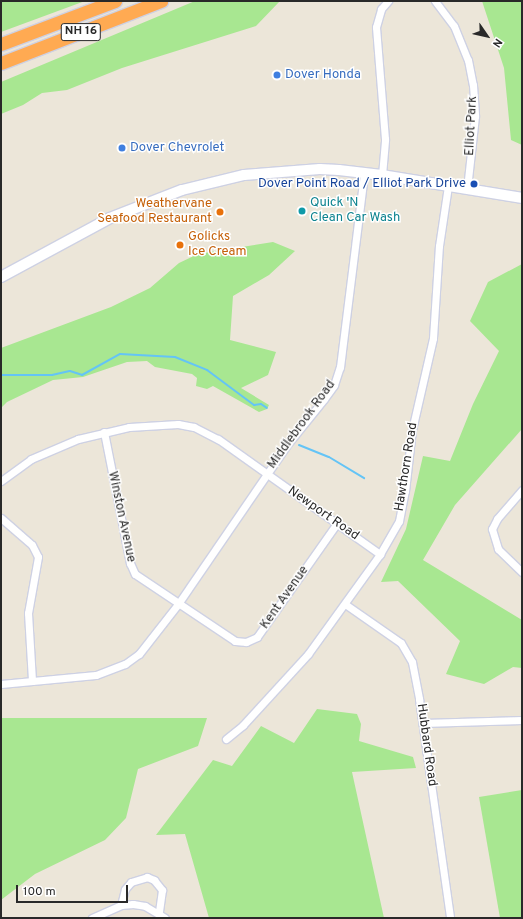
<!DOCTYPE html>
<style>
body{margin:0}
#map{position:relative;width:523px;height:919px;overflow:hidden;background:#ece6d9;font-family:Overpass,sans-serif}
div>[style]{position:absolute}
.green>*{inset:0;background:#a8e791}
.stream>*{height:2px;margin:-1px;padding:0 1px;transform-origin:1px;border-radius:1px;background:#64c4f6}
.roads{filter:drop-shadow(1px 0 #ced1e3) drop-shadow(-1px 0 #ced1e3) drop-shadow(0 1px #ced1e3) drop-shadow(0 -1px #ced1e3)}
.minor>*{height:7px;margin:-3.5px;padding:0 3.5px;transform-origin:3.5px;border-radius:3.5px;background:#fff}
.secondary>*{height:10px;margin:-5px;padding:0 5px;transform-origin:5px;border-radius:5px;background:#fff}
.motorway>*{height:13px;margin:-6.5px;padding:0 6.5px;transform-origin:6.5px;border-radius:6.5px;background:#ffaa52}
.dots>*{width:11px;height:11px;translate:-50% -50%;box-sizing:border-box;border:2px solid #fff;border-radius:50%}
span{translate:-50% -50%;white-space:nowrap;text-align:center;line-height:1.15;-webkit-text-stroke:3px #fff;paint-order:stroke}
.shield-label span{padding:1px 3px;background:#fff;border:1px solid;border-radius:3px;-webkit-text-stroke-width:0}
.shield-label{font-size:12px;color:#292929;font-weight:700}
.shop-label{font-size:13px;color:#366cbe}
.left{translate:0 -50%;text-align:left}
.street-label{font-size:13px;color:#292929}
.transit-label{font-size:13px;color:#164399}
.right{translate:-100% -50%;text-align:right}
.culture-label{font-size:13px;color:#0d838f}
.food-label{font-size:13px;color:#c56008}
.frame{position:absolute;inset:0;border:2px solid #292929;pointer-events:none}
.north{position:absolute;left:467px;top:16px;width:40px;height:40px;-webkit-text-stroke:3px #fff;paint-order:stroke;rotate:124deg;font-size:11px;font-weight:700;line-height:16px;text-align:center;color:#292929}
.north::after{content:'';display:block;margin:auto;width:14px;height:18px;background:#292929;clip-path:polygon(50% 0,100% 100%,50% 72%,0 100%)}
.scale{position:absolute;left:16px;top:885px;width:112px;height:18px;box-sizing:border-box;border:2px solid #292929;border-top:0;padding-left:5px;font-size:12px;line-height:14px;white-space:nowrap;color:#292929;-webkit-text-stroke:3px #fff;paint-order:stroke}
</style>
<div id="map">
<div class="green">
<div style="clip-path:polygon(1px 1px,85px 1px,1px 32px)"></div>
<div style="clip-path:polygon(195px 1px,280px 1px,256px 26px,122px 68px,67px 90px,42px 93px,23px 105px,1px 114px,1px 82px)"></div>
<div style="clip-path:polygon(482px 1px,522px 1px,522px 145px,511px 140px,504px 68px)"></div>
<div style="clip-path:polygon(273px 242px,295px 251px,269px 275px,233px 296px,230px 340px,276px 352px,268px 375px,241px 388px,269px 405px,267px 409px,259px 412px,213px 386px,207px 389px,196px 386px,197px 378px,192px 374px,155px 367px,147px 361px,127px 362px,83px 377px,53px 380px,7px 402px,1px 408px,1px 348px,111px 307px,150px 288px,179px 263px,198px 254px)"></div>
<div style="clip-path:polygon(522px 264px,522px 429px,455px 505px,423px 560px,522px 620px,522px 668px,513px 667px,484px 684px,446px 674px,460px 641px,398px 581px,381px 582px,406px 529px,423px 456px,450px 461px,473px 404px,499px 351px,470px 321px,488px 282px)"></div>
<div style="clip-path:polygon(317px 709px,357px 714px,361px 724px,359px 741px,413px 757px,416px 768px,352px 772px,384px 918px,209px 918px,185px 834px,156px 835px,213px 760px,232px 766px,261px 726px,294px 743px)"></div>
<div style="clip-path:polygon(1px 718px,207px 718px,198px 746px,138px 769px,126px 818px,105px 840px,35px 874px,1px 900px)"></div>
<div style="clip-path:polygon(522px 790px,522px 918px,500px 918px,479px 797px)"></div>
</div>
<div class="stream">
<div style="left:1px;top:375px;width:51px"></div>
<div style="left:52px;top:375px;width:18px;rotate:-13deg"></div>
<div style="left:70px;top:371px;width:13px;rotate:18deg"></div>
<div style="left:82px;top:375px;width:43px;rotate:-28.9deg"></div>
<div style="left:120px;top:354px;width:55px;rotate:3.1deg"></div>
<div style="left:175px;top:357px;width:35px;rotate:22deg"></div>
<div style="left:207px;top:370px;width:59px;rotate:36.7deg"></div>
<div style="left:254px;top:405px;width:7px;rotate:-8deg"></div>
<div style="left:261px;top:404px;width:7px;rotate:34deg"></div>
<div style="left:299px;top:445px;width:32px;rotate:22deg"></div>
<div style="left:329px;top:457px;width:41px;rotate:31deg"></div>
</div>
<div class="roads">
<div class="minor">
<div style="left:435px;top:1px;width:31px;rotate:53deg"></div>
<div style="left:454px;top:26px;width:37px;rotate:68deg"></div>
<div style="left:468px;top:60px;width:25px;rotate:79deg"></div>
<div style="left:473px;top:85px;width:31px;rotate:86deg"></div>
<div style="left:475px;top:116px;width:72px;rotate:96.3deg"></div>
<div style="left:382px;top:175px;width:36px;rotate:-85deg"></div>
<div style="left:385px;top:139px;width:112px;rotate:-94.6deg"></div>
<div style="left:376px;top:27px;width:19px;rotate:-74deg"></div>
<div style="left:381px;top:9px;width:11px;rotate:-49deg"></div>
<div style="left:104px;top:432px;width:134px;rotate:78.8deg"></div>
<div style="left:130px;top:563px;width:12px;rotate:66deg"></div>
<div style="left:135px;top:574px;width:120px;rotate:33.8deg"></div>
<div style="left:235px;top:641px;width:11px;rotate:5deg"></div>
<div style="left:246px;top:642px;width:12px;rotate:-24deg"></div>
<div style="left:257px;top:637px;width:139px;rotate:-54.9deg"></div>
<div style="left:1px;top:481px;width:37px;rotate:-36deg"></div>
<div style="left:31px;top:459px;width:51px;rotate:-23.1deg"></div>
<div style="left:78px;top:439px;width:52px;rotate:-13.2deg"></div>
<div style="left:129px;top:427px;width:49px;rotate:-3.5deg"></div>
<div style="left:178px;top:424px;width:16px;rotate:11deg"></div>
<div style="left:194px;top:427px;width:27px;rotate:27deg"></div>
<div style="left:218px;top:439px;width:199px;rotate:35.4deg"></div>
<div style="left:522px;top:490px;width:38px;rotate:131deg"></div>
<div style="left:497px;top:519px;width:11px;rotate:117deg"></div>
<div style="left:492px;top:529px;width:21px;rotate:73deg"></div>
<div style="left:498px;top:549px;width:33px;rotate:44deg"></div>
<div style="left:1px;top:518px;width:41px;rotate:41.1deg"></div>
<div style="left:32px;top:545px;width:13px;rotate:63deg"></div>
<div style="left:38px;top:557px;width:57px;rotate:100.1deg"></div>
<div style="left:28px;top:613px;width:68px;rotate:86.6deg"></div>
<div style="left:345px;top:604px;width:68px;rotate:34.9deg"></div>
<div style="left:401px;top:643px;width:22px;rotate:60deg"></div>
<div style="left:412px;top:662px;width:38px;rotate:79deg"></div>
<div style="left:419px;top:699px;width:221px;rotate:81.9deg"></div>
<div style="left:1px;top:684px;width:95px;rotate:-5.4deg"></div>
<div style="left:96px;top:675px;width:31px;rotate:-21deg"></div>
<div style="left:125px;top:664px;width:17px;rotate:-36deg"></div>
<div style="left:139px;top:654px;width:63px;rotate:-52deg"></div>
<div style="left:178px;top:604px;width:191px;rotate:-55.6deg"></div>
<div style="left:286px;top:446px;width:60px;rotate:-51deg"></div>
<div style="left:324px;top:399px;width:17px;rotate:-54deg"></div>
<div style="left:334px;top:385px;width:19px;rotate:-72deg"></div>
<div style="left:340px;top:367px;width:195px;rotate:-82.9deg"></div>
<div style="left:423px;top:723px;width:99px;rotate:-1.7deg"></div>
<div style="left:226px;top:739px;width:22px;rotate:-39deg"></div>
<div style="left:243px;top:725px;width:96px;rotate:-47.5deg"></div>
<div style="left:308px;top:654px;width:123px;rotate:-54.2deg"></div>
<div style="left:380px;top:554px;width:38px;rotate:-60deg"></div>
<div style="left:399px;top:521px;width:31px;rotate:-79deg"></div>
<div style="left:405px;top:491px;width:61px;rotate:-83.5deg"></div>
<div style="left:412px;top:430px;width:94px;rotate:-77.1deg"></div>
<div style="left:433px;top:338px;width:92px;rotate:-86.3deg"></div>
<div style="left:439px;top:246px;width:61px;rotate:-81.5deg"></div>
<div style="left:121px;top:905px;width:16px;rotate:-76deg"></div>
<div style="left:125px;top:889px;width:9px;rotate:-49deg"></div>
<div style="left:131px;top:882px;width:17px;rotate:-17deg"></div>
<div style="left:147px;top:877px;width:8px;rotate:23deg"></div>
<div style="left:154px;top:880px;width:13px;rotate:51deg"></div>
<div style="left:162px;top:890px;width:22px;rotate:98deg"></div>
<div style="left:92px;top:918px;width:32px;rotate:-24deg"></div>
<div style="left:121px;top:905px;width:12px;rotate:-5deg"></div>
<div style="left:133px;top:904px;width:12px;rotate:9deg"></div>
<div style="left:145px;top:906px;width:23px;rotate:31deg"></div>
</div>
<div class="secondary">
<div style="left:1px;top:277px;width:124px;rotate:-28.4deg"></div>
<div style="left:110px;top:218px;width:77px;rotate:-21.3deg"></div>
<div style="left:182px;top:190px;width:64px;rotate:-13.6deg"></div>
<div style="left:244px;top:175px;width:76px;rotate:-4.5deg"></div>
<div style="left:320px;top:169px;width:19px;rotate:3deg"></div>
<div style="left:339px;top:170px;width:43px;rotate:6.6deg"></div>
<div style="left:382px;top:175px;width:142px;rotate:9.3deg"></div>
</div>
<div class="motorway">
<div style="left:1px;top:44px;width:122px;rotate:-20.7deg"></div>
<div style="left:1px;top:63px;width:172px;rotate:-21.2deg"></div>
</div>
</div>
<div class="dots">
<div style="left:277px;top:75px;background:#3f7fe0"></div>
<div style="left:122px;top:148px;background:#3f7fe0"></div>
<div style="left:474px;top:184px;background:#1a4fb4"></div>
<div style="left:302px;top:211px;background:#0f9aa8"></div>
<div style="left:220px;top:212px;background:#e8710a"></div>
<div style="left:180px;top:245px;background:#e8710a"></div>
</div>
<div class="shield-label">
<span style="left:81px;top:32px">NH 16</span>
</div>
<div class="shop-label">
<span class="left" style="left:285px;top:75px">Dover Honda</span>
<span class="left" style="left:130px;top:148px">Dover Chevrolet</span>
</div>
<div class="street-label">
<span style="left:472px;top:126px;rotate:-87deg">Elliot Park</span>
<span style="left:302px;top:425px;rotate:-54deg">Middlebrook Road</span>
<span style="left:407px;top:467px;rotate:-81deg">Hawthorn Road</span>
<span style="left:323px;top:514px;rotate:35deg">Newport Road</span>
<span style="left:121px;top:517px;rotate:78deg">Winston Avenue</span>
<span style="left:285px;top:598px;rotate:-55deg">Kent Avenue</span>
<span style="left:426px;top:745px;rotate:82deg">Hubbard Road</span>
</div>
<div class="transit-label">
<span class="right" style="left:466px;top:184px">Dover Point Road / Elliot Park Drive</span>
</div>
<div class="culture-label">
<span class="left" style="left:310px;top:211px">Quick 'N<br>Clean Car Wash</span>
</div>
<div class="food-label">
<span class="right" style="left:212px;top:212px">Weathervane<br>Seafood Restaurant</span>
<span class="left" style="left:188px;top:245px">Golicks<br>Ice Cream</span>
</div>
<div class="frame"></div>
<div class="north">N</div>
<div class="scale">100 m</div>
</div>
